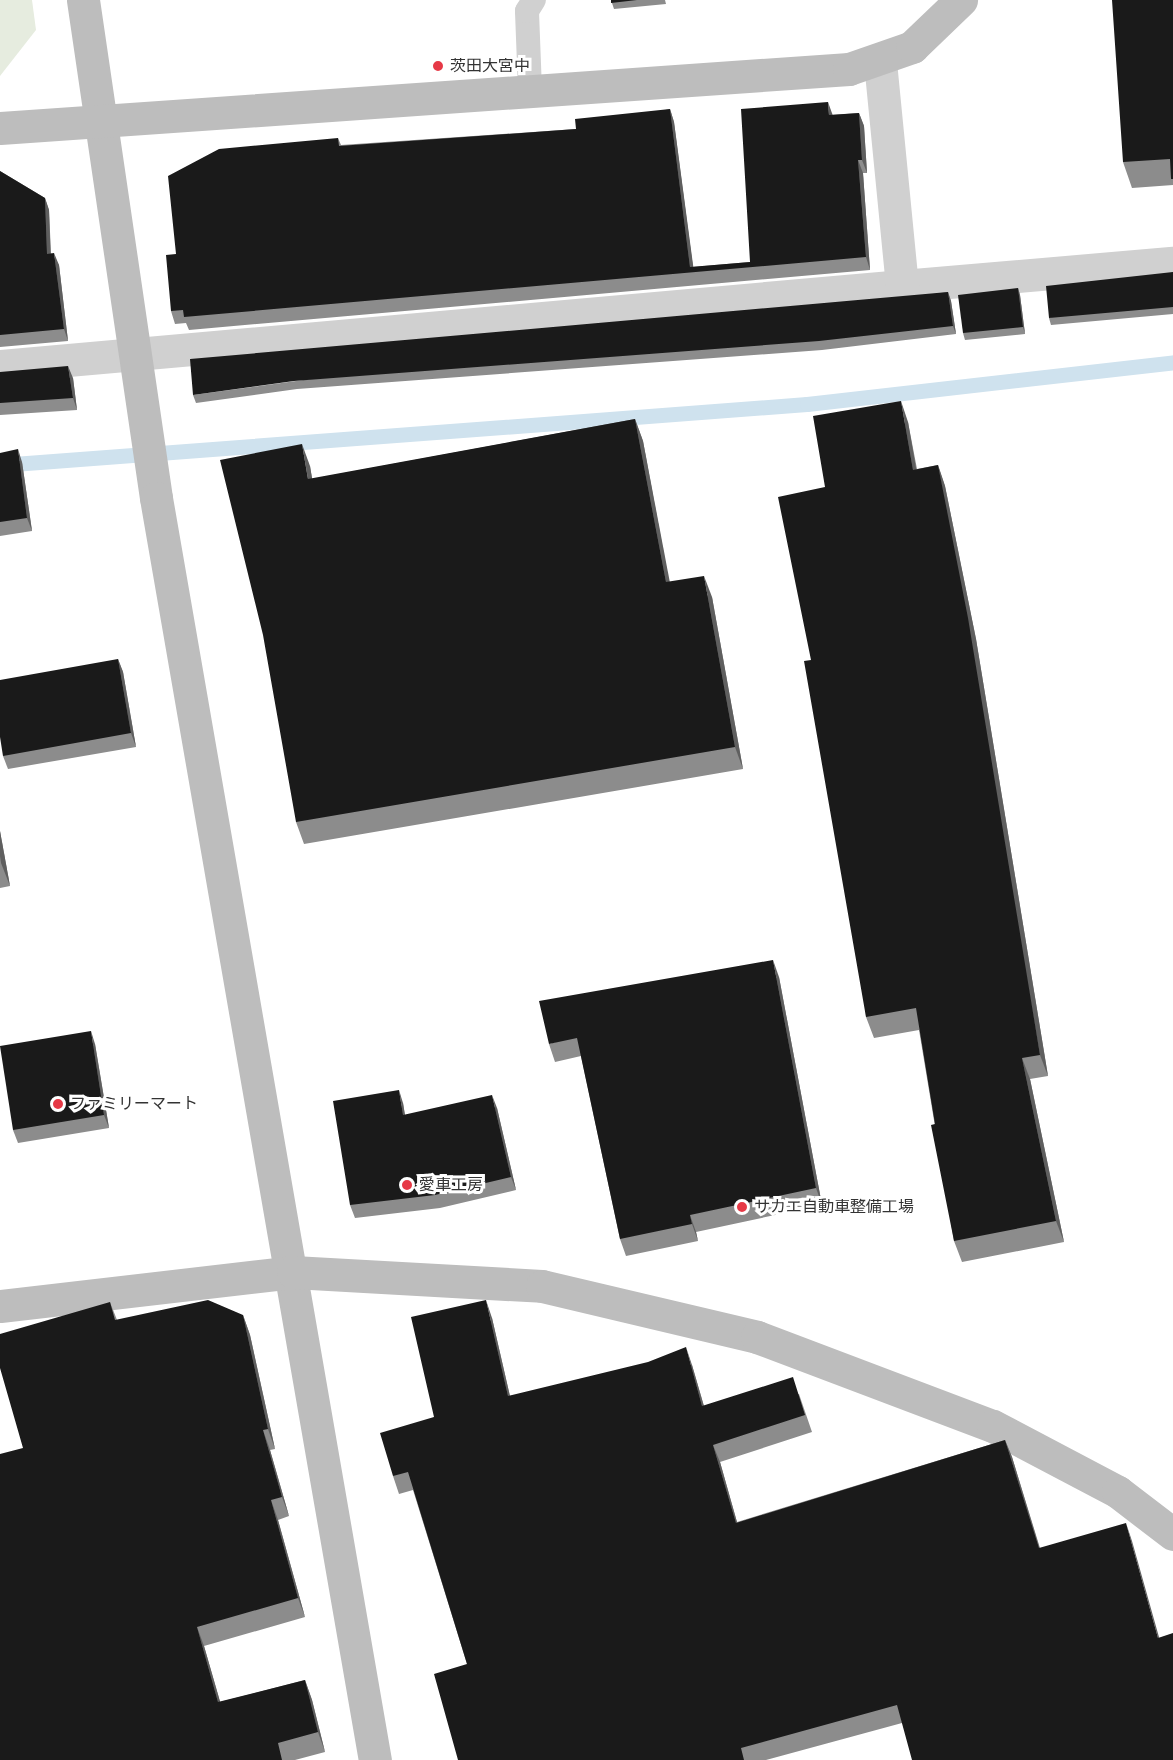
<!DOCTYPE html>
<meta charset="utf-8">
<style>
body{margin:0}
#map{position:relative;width:1173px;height:1760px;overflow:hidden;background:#fff;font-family:Signika,"Noto Sans JP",sans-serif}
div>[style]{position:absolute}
.green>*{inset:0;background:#e6ecdf}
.stream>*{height:15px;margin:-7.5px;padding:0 7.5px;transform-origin:7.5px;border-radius:7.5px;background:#cfe2ee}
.lane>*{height:24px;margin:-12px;padding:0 12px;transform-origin:12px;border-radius:12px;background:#d0d0d0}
.street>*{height:33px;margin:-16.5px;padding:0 16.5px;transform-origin:16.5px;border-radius:16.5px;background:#d0d0d0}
.secondary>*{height:33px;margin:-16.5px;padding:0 16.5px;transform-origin:16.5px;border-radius:16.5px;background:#bdbdbd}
.wall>*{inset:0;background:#8c8c8c}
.shaded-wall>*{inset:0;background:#5f5f5f}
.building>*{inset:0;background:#1a1a1a}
.dots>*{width:16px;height:16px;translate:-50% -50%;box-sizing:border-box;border:3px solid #fff;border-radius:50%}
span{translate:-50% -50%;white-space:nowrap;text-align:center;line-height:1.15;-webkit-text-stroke:6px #fff;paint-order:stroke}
.poi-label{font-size:16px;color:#333}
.left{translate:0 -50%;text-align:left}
</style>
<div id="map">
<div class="green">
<div style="clip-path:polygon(0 0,32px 0,36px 30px,0 76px)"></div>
</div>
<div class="stream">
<div style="left:0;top:465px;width:809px;rotate:-4.32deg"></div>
<div style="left:807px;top:404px;width:368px;rotate:-6.5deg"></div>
</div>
<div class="lane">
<div style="left:530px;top:90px;width:79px;rotate:-92.2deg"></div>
<div style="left:527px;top:11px;width:13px;rotate:-58deg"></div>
</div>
<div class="street">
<div style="left:902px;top:286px;width:272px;rotate:-4.9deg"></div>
<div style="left:0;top:366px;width:906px;rotate:-5.07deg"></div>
<div style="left:902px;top:286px;width:224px;rotate:-95.6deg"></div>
</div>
<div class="secondary">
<div style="left:83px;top:0;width:503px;rotate:81.66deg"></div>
<div style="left:156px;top:498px;width:1281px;rotate:80.16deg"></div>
<div style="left:0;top:128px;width:851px;rotate:-3.98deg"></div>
<div style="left:849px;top:69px;width:67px;rotate:-19.2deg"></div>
<div style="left:912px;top:47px;width:68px;rotate:-43.8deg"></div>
<div style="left:0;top:1306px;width:295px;rotate:-6.6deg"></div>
<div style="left:293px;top:1272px;width:249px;rotate:3.2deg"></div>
<div style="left:542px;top:1286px;width:221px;rotate:13.3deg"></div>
<div style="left:757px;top:1337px;width:252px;rotate:20.7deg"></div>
<div style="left:993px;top:1426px;width:141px;rotate:27.8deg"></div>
<div style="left:1118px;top:1492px;width:69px;rotate:37.4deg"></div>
</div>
<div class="wall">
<div style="clip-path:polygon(611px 0,665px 0,666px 4px,614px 9px)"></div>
<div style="clip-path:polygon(1173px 0,1173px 185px,1132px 188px,1123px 162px)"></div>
<div style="clip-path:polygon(670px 109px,674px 122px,693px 267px,750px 262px,832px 115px,859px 113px,864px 126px,867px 173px,863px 173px,870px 270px,189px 330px,186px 323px,175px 324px,171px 311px,176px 254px,338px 138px,341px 145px,576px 129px)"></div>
<div style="clip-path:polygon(0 171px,45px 198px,49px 210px,51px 253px,59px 265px,68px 341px,0 347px)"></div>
<div style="clip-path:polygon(1173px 272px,1173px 314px,1051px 325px,1049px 318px)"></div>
<div style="clip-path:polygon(1018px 288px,1020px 295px,1025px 334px,965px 340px,963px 333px)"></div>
<div style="clip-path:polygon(948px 292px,951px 301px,956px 334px,822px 350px,297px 389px,196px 403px,193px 395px)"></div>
<div style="clip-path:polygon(0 372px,73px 378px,77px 410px,0 415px)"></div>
<div style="clip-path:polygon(635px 419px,643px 441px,669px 582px,712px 597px,743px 769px,304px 844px,296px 822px,310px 466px,312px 479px)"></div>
<div style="clip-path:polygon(908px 422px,917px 469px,938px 465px,945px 486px,976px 639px,1048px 1076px,1030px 1079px,1064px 1242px,962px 1262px,954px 1241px,919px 1030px,874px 1038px,866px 1017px,825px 487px)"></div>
<div style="clip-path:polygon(0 453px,22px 462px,32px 531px,0 536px)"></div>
<div style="clip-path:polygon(118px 659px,123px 672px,136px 747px,8px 769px,3px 756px)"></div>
<div style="clip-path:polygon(0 831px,10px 886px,0 888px)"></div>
<div style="clip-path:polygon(779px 977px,822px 1205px,696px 1232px,698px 1241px,626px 1256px,620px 1239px,581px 1056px,555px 1062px,549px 1044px)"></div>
<div style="clip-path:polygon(95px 1044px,109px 1128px,18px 1143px,13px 1130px)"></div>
<div style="clip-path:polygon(403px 1103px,405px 1115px,497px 1108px,516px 1190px,440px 1208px,355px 1218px,350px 1205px)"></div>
<div style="clip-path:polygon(110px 1302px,117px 1320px,243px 1315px,250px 1335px,275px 1449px,270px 1450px,289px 1516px,278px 1520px,305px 1617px,204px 1646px,220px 1702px,305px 1680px,312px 1700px,325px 1752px,295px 1760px,0 1760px,23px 1448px)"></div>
<div style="clip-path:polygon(492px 1318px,510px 1396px,692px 1365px,704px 1406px,799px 1394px,812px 1432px,720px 1462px,737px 1522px,1005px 1440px,1012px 1457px,1040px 1548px,1132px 1541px,902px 1723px,766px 1760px,458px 1760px,467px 1664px,413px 1490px,399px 1494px,393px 1476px,434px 1417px)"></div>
</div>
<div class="shaded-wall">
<div style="clip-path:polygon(828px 102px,833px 116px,829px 115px)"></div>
<div style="clip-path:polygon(670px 109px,674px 122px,694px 272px,690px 267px)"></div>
<div style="clip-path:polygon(859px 113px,864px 126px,867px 173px,862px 160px)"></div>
<div style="clip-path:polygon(858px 160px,863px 173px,870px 270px,866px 257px)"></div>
<div style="clip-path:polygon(45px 198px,49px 210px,51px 266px,47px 254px)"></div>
<div style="clip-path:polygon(54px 253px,59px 265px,68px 341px,64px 329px)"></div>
<div style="clip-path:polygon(1018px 288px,1020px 295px,1025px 334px,1023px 327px)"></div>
<div style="clip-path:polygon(948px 292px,951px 301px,956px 334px,953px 326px)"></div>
<div style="clip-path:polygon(68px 366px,73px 378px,77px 410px,73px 398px)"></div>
<div style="clip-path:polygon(901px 401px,908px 422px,920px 491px,913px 470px)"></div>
<div style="clip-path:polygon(635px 419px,643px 441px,674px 604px,666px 582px)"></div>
<div style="clip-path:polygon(302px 444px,310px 466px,316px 501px,308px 479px)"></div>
<div style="clip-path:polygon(18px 449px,22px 462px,32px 531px,27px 518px)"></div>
<div style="clip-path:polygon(938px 465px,945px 486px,976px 639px,1048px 1076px,1040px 1055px)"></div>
<div style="clip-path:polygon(704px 576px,712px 597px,743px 769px,735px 747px)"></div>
<div style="clip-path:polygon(118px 659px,123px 672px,136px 747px,131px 733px)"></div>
<div style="clip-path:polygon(0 831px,10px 886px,1px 863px,0 856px)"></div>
<div style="clip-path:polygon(773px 960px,779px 977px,822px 1205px,816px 1188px)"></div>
<div style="clip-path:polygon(91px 1031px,95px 1044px,109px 1128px,104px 1115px)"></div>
<div style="clip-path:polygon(1022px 1058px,1030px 1079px,1064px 1242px,1056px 1221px)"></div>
<div style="clip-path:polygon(399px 1090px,403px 1103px,407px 1128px,403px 1115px)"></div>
<div style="clip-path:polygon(492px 1095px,497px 1108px,516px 1190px,511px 1177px)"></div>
<div style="clip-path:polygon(690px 1215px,696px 1232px,698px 1241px,692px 1224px)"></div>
<div style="clip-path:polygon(486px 1300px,492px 1318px,514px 1414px,508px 1396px)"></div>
<div style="clip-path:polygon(243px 1315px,250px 1335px,275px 1449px,268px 1429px)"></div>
<div style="clip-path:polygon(686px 1347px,692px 1365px,709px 1424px,702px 1406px)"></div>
<div style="clip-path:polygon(263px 1430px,270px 1450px,289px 1516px,282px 1497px)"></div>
<div style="clip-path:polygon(1005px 1440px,1012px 1457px,1045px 1566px,1039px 1548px)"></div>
<div style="clip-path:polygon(713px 1445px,720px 1462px,742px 1540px,736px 1523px)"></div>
<div style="clip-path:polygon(271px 1500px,278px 1520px,305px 1617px,298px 1598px)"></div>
<div style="clip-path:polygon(1126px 1523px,1132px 1541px,1164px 1655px,1158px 1638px)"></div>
<div style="clip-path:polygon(197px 1627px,204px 1646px,226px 1722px,218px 1702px)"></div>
<div style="clip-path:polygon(305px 1680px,312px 1700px,325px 1752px,318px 1732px)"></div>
</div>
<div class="building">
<div style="clip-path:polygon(611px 0,637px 0,611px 3px)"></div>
<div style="clip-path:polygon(1112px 0,1173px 0,1173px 179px,1171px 179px,1170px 159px,1123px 162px)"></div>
<div style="clip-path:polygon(828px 102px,829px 115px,859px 113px,862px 160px,858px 160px,866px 257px,184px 317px,183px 310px,171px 311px,166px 255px,176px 254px,168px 176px,219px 149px,338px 138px,339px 146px,576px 129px,575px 119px,670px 109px,690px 267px,750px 262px,741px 109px)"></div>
<div style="clip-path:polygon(0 171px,45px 198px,47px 254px,54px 253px,64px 329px,0 335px)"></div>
<div style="clip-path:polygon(1173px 272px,1173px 307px,1049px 318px,1046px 286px)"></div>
<div style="clip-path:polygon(1018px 288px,1023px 327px,963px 333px,958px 295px)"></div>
<div style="clip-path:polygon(948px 292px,953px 326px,819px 341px,294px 381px,193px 395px,190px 359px)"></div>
<div style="clip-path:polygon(68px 366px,73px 398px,0 403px,0 372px)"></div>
<div style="clip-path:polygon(901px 401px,913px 470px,938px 465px,968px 618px,1040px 1055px,1022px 1058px,1056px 1221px,954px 1241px,931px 1125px,935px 1124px,916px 1008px,866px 1017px,804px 661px,811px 660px,778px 497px,825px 487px,813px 416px)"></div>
<div style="clip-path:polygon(635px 419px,666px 582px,704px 576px,735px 747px,296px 822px,263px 635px,220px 460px,302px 444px,308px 479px)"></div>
<div style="clip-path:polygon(18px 449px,27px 518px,0 522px,0 453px)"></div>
<div style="clip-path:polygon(118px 659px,131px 733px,3px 756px,0 737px,0 680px)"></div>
<div style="clip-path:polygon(773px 960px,816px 1188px,690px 1215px,692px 1224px,620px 1239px,577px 1038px,549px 1044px,539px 1001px)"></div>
<div style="clip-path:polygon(91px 1031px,104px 1115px,13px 1130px,0 1046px)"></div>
<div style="clip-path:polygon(399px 1090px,403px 1115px,492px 1095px,511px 1177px,435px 1195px,350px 1205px,333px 1101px)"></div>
<div style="clip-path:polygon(208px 1300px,243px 1315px,268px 1429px,263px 1430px,282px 1497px,271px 1500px,298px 1598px,197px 1627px,218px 1702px,305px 1680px,318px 1732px,278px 1743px,282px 1760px,0 1760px,0 1454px,23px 1448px,0 1368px,0 1334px,110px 1302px,115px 1320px)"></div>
<div style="clip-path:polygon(486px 1300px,508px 1396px,648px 1362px,686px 1347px,702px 1406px,793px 1377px,805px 1415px,713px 1445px,736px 1523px,1005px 1440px,1039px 1548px,1126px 1523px,1158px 1638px,1173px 1633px,1173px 1760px,912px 1760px,897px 1705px,741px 1748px,744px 1760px,458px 1760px,434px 1674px,467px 1664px,408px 1472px,393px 1476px,380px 1433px,434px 1417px,411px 1317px)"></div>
</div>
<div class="dots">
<div style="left:438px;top:66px;background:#e63946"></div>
<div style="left:58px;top:1104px;background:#e63946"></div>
<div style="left:407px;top:1185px;background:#e63946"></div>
<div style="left:742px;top:1207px;background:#e63946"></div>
</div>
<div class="poi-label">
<span class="left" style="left:450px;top:66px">茨田大宮中</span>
<span class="left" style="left:70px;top:1104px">ファミリーマート</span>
<span class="left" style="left:419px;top:1185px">愛車工房</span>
<span class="left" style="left:754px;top:1207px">サカエ自動車整備工場</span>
</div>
</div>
